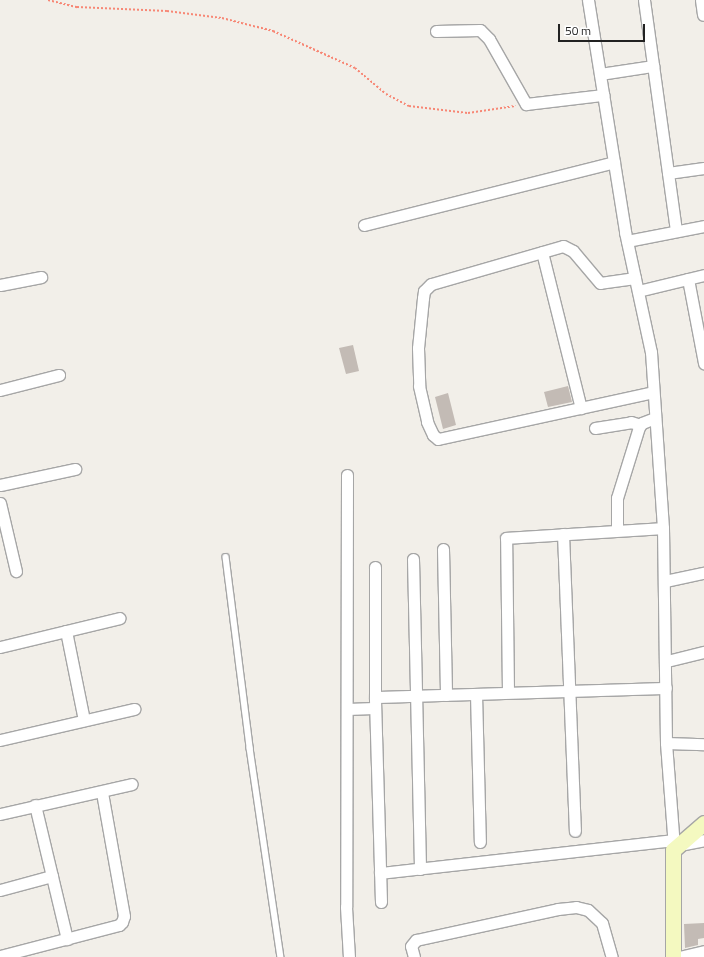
<!DOCTYPE html>
<style>
body{margin:0}
#map{position:relative;width:704px;height:957px;overflow:hidden;background:#f2efe9;font-family:"Titillium Web",sans-serif}
div>[style]{position:absolute}
.building>*{inset:0;background:#c3bbb5}
.path>*{height:2px;margin-top:-1px;transform-origin:0;background:repeating-linear-gradient(90deg,#f78775 0 2px,transparent 0 4px)}
.roads{filter:drop-shadow(1px 0 #a6a6a6) drop-shadow(-1px 0 #a6a6a6) drop-shadow(0 1px #a6a6a6) drop-shadow(0 -1px #a6a6a6)}
.lane>*{height:5.5px;margin:-2.75px;padding:0 2.75px;transform-origin:2.75px;border-radius:2.75px;background:#fff}
.street>*{height:11px;margin:-5.5px;padding:0 5.5px;transform-origin:5.5px;border-radius:5.5px;background:#fff}
.secondary>*{height:15px;margin:-7.5px;padding:0 7.5px;transform-origin:7.5px;border-radius:7.5px;background:#f4f9c0}
span{translate:-50% -50%;white-space:nowrap;text-align:center;line-height:1.15;-webkit-text-stroke:3.5px #fff;paint-order:stroke}
.scale{position:absolute;left:558px;top:24px;width:87px;height:18px;box-sizing:border-box;border:2px solid #222;border-top:0;padding-left:5px;font-size:12px;line-height:14px;white-space:nowrap;color:#222;-webkit-text-stroke:3px #fff;paint-order:stroke}
</style>
<div id="map">
<div class="building">
<div style="clip-path:polygon(353px 345px,359px 371px,346px 374px,339px 348px)"></div>
<div style="clip-path:polygon(568px 386px,572px 402px,548px 407px,544px 392px)"></div>
<div style="clip-path:polygon(448px 393px,456px 425px,443px 429px,435px 397px)"></div>
<div style="clip-path:polygon(704px 923px,704px 938px,698px 939px,698px 945px,685px 948px,684px 924px)"></div>
</div>
<div class="path">
<div style="left:48px;top:0;width:30px;rotate:14deg"></div>
<div style="left:77px;top:7px;width:90px;rotate:2.5deg"></div>
<div style="left:167px;top:11px;width:55px;rotate:7.3deg"></div>
<div style="left:222px;top:18px;width:53px;rotate:14.3deg"></div>
<div style="left:273px;top:31px;width:90px;rotate:24.3deg"></div>
<div style="left:355px;top:68px;width:40px;rotate:40deg"></div>
<div style="left:386px;top:94px;width:26px;rotate:28deg"></div>
<div style="left:409px;top:106px;width:59px;rotate:6.8deg"></div>
<div style="left:468px;top:113px;width:48px;rotate:-8.5deg"></div>
</div>
<div class="roads">
<div class="lane">
<div style="left:226px;top:557px;width:193px;rotate:82.8deg"></div>
<div style="left:250px;top:748px;width:211px;rotate:81.6deg"></div>
</div>
<div class="street">
<div style="left:588px;top:0;width:235px;rotate:80.9deg"></div>
<div style="left:625px;top:232px;width:123px;rotate:77.8deg"></div>
<div style="left:651px;top:352px;width:176px;rotate:86.1deg"></div>
<div style="left:663px;top:528px;width:215px;rotate:89.2deg"></div>
<div style="left:666px;top:743px;width:105px;rotate:85.6deg"></div>
<div style="left:644px;top:0;width:233px;rotate:82.1deg"></div>
<div style="left:701px;top:0;width:15px;rotate:82deg"></div>
<div style="left:436px;top:31px;width:44px;rotate:-1.3deg"></div>
<div style="left:480px;top:30px;width:13px;rotate:45deg"></div>
<div style="left:489px;top:39px;width:75px;rotate:60.4deg"></div>
<div style="left:526px;top:104px;width:78px;rotate:-6.7deg"></div>
<div style="left:600px;top:74px;width:54px;rotate:-8.6deg"></div>
<div style="left:668px;top:173px;width:36px;rotate:-8deg"></div>
<div style="left:364px;top:225px;width:258px;rotate:-14.1deg"></div>
<div style="left:627px;top:241px;width:78px;rotate:-11deg"></div>
<div style="left:542px;top:252px;width:161px;rotate:76deg"></div>
<div style="left:635px;top:278px;width:35px;rotate:172deg"></div>
<div style="left:600px;top:283px;width:42px;rotate:-130.2deg"></div>
<div style="left:573px;top:251px;width:11px;rotate:-153deg"></div>
<div style="left:563px;top:246px;width:137px;rotate:163.9deg"></div>
<div style="left:431px;top:284px;width:10px;rotate:135deg"></div>
<div style="left:424px;top:291px;width:7px;rotate:98deg"></div>
<div style="left:423px;top:298px;width:50px;rotate:95.7deg"></div>
<div style="left:418px;top:348px;width:38px;rotate:88deg"></div>
<div style="left:419px;top:386px;width:37px;rotate:77deg"></div>
<div style="left:427px;top:422px;width:14px;rotate:65deg"></div>
<div style="left:433px;top:435px;width:6px;rotate:39deg"></div>
<div style="left:438px;top:439px;width:220px;rotate:-12.3deg"></div>
<div style="left:688px;top:279px;width:86px;rotate:79.2deg"></div>
<div style="left:0;top:285px;width:42px;rotate:-11deg"></div>
<div style="left:638px;top:291px;width:68px;rotate:-13.6deg"></div>
<div style="left:0;top:390px;width:61px;rotate:-14.3deg"></div>
<div style="left:595px;top:428px;width:36px;rotate:-9deg"></div>
<div style="left:631px;top:422px;width:9px;rotate:18deg"></div>
<div style="left:347px;top:475px;width:432px;rotate:90.1deg"></div>
<div style="left:346px;top:907px;width:50px;rotate:86.6deg"></div>
<div style="left:0;top:485px;width:77px;rotate:-12deg"></div>
<div style="left:0;top:503px;width:70px;rotate:76.8deg"></div>
<div style="left:617px;top:530px;width:32px;rotate:-90deg"></div>
<div style="left:617px;top:498px;width:74px;rotate:-72.8deg"></div>
<div style="left:639px;top:427px;width:5px;rotate:-53deg"></div>
<div style="left:642px;top:423px;width:14px;rotate:-21deg"></div>
<div style="left:563px;top:534px;width:297px;rotate:87.7deg"></div>
<div style="left:443px;top:549px;width:146px;rotate:88.8deg"></div>
<div style="left:413px;top:559px;width:310px;rotate:88.7deg"></div>
<div style="left:665px;top:581px;width:40px;rotate:-12deg"></div>
<div style="left:66px;top:631px;width:91px;rotate:78.6deg"></div>
<div style="left:0;top:647px;width:123px;rotate:-13.6deg"></div>
<div style="left:667px;top:661px;width:38px;rotate:-14deg"></div>
<div style="left:508px;top:692px;width:154px;rotate:-90.7deg"></div>
<div style="left:506px;top:538px;width:157px;rotate:-3.6deg"></div>
<div style="left:476px;top:694px;width:148px;rotate:88.5deg"></div>
<div style="left:375px;top:697px;width:130px;rotate:-90deg"></div>
<div style="left:347px;top:709px;width:27px;rotate:-2deg"></div>
<div style="left:0;top:740px;width:138px;rotate:-13deg"></div>
<div style="left:666px;top:743px;width:38px;rotate:2deg"></div>
<div style="left:35px;top:805px;width:138px;rotate:76.6deg"></div>
<div style="left:0;top:814px;width:135px;rotate:-12.8deg"></div>
<div style="left:679px;top:845px;width:25px;rotate:-11deg"></div>
<div style="left:380px;top:873px;width:295px;rotate:-6.4deg"></div>
<div style="left:0;top:890px;width:54px;rotate:-15.1deg"></div>
<div style="left:381px;top:902px;width:205px;rotate:-91.7deg"></div>
<div style="left:375px;top:697px;width:291px;rotate:-1.8deg"></div>
<div style="left:0;top:956px;width:123px;rotate:-14.6deg"></div>
<div style="left:119px;top:925px;width:4px;rotate:-45deg"></div>
<div style="left:122px;top:922px;width:6px;rotate:-72deg"></div>
<div style="left:124px;top:916px;width:126px;rotate:-100.1deg"></div>
<div style="left:414px;top:957px;width:11px;rotate:-105deg"></div>
<div style="left:411px;top:946px;width:8px;rotate:-50deg"></div>
<div style="left:416px;top:940px;width:145px;rotate:-12.3deg"></div>
<div style="left:558px;top:909px;width:18px;rotate:-6deg"></div>
<div style="left:576px;top:907px;width:12px;rotate:14deg"></div>
<div style="left:588px;top:910px;width:19px;rotate:43deg"></div>
<div style="left:602px;top:923px;width:35px;rotate:74deg"></div>
<div style="left:679px;top:957px;width:26px;rotate:-13deg"></div>
</div>
<div class="secondary">
<div style="left:673px;top:957px;width:107px;rotate:-90deg"></div>
<div style="left:673px;top:850px;width:41px;rotate:-41.1deg"></div>
</div>
</div>
<div class="scale">50 m</div>
</div>
